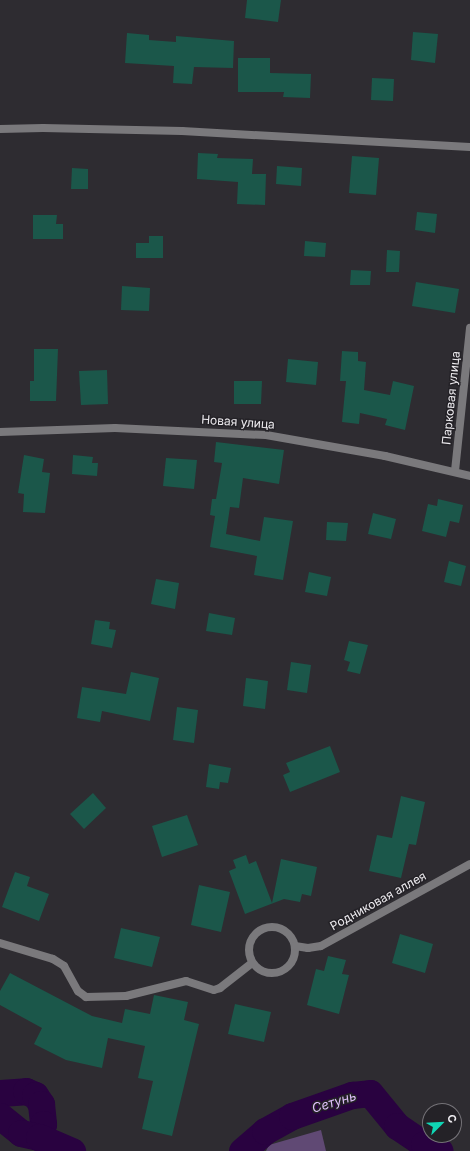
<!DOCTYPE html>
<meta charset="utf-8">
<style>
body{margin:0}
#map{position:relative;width:470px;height:1151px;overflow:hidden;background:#2e2c31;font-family:Inter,sans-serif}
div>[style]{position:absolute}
.green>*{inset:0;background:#604974}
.river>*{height:27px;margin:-13.5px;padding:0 13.5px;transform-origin:13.5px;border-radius:13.5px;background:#290240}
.building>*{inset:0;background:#1b574a}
.minor>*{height:8px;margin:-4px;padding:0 4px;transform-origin:4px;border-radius:4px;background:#7a797c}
.minor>.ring{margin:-4px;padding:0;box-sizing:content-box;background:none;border:8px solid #7a797c;border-radius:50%}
.tertiary>*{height:8px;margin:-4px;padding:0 4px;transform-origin:4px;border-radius:4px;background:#7a797c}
span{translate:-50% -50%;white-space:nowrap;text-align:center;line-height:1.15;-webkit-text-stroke:3px #242227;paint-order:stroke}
.street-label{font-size:12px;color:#edebef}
.water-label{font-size:13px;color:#dec0f9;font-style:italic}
.north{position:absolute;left:422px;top:1103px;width:40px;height:40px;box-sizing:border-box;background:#242227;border:1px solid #747277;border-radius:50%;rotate:66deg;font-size:11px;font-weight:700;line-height:16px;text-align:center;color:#edebef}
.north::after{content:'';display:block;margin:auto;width:14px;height:18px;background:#10d5b4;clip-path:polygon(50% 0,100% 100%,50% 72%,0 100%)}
</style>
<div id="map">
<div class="green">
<div style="clip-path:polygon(321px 1130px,326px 1151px,266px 1151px,269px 1145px)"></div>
</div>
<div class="river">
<div style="left:0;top:1093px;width:26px;rotate:-4deg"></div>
<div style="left:26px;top:1091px;width:10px;rotate:24deg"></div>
<div style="left:35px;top:1095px;width:11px;rotate:56deg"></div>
<div style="left:41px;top:1104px;width:20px;rotate:84deg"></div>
<div style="left:43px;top:1124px;width:14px;rotate:107deg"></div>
<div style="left:0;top:1116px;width:27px;rotate:39deg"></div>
<div style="left:21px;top:1133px;width:18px;rotate:13deg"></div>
<div style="left:39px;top:1137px;width:36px;rotate:23deg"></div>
<div style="left:242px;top:1151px;width:30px;rotate:-41deg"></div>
<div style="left:265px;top:1131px;width:31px;rotate:-29deg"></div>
<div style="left:292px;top:1116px;width:64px;rotate:-19.3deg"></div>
<div style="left:352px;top:1095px;width:18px;rotate:-6deg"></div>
<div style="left:370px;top:1093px;width:43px;rotate:50.7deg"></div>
<div style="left:397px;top:1126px;width:32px;rotate:34deg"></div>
<div style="left:424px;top:1144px;width:17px;rotate:24deg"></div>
</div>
<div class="building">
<div style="clip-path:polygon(247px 0,281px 0,278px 22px,245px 18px)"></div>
<div style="clip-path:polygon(413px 32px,438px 34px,435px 63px,411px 60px)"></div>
<div style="clip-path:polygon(127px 33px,149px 35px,149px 40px,176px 42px,176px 36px,234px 41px,233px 68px,194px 67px,192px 84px,173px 83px,174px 66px,125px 63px)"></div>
<div style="clip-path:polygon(238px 58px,270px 58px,270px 73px,311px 74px,310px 98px,283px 97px,284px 92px,238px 92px)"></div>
<div style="clip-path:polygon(372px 78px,394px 79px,393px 101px,371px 100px)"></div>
<div style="clip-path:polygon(198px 153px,218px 154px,217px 158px,253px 159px,252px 174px,266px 174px,265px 205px,237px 204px,238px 182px,197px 179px)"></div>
<div style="clip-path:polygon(352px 156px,379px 158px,376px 195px,349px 193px)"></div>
<div style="clip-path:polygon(277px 166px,302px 168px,301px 186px,276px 184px)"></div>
<div style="clip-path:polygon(72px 168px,88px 169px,88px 189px,71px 189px)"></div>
<div style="clip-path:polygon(417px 212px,437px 214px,435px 233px,415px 230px)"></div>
<div style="clip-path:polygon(33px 215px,57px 215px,56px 224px,63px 224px,63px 239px,33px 239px)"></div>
<div style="clip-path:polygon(149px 236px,163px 236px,163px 258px,136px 258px,136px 243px,149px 243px)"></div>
<div style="clip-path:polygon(305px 241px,326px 243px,325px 257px,304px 256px)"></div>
<div style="clip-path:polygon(387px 250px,400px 251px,399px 272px,386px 272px)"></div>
<div style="clip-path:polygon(351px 270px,371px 271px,370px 285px,350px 285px)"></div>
<div style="clip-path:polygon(416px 282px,459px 289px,455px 313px,412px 306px)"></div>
<div style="clip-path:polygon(122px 286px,150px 288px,149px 311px,121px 310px)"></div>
<div style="clip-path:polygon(34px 349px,58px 349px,56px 401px,30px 401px,30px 381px,34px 381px)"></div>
<div style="clip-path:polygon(342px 351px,358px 352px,358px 361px,366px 362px,364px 390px,390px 395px,393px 381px,414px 386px,405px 430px,385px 425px,387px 419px,360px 413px,359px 424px,342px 422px,346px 381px,340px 381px)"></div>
<div style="clip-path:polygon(288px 359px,318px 362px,316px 385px,286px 382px)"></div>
<div style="clip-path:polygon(107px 370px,108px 404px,81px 405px,79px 371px)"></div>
<div style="clip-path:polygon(234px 381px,262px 381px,261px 404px,234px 404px)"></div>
<div style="clip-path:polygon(216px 442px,284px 450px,279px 484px,243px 478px,239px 508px,230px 507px,226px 534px,260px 541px,264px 517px,293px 521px,283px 580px,254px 575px,257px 556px,210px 547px,215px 516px,210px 515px,212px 499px,216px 499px,222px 463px,214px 462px)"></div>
<div style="clip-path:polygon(24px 455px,44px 459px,42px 472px,50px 473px,45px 513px,23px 512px,24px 494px,18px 493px)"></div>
<div style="clip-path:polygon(73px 455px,93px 457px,92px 463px,98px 463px,97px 476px,72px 474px)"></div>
<div style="clip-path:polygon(166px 458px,197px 460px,194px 489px,163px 486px)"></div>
<div style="clip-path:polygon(438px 499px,463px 505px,459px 523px,450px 521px,446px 537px,422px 531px,428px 504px,437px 506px)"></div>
<div style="clip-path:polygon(373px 513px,396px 519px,391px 539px,368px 534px)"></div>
<div style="clip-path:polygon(327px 522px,348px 523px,346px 541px,326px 540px)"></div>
<div style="clip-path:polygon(449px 561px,466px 566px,461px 586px,444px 582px)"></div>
<div style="clip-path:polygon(309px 572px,331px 577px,327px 596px,305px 592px)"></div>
<div style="clip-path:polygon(156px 579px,179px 583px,175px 609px,151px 604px)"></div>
<div style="clip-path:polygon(209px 613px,235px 618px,232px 635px,206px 631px)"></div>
<div style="clip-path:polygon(95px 620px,110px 622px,109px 629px,116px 630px,112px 648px,91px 644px)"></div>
<div style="clip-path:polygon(349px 641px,368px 645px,360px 674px,347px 671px,350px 662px,344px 660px)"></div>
<div style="clip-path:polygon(291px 662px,311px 665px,307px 693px,287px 690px)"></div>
<div style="clip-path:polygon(131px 672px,159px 678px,150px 721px,102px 711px,100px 722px,77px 718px,82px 687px,126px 694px)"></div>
<div style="clip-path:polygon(246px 678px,268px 681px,265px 709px,243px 706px)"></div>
<div style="clip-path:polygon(177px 707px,198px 710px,194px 743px,173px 740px)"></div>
<div style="clip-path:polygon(330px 746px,340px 772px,290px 792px,283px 775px,290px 772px,286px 763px)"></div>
<div style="clip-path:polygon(209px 764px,231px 768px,228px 783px,220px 782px,219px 789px,206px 787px)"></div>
<div style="clip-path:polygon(93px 793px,106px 808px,84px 829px,70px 814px)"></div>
<div style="clip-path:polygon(401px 796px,425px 802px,416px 845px,409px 844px,401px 878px,369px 871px,377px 835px,392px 838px)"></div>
<div style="clip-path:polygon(187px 815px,198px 845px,162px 857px,152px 826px)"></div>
<div style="clip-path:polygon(246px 855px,249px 864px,256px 861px,272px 903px,281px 859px,317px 867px,311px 896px,302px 894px,300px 902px,284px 899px,245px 914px,229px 871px,236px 868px,233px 860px)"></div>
<div style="clip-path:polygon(15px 872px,30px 877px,27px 886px,49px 894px,39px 921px,2px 907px)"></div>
<div style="clip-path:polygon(199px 885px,230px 892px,221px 932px,191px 925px)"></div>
<div style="clip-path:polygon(121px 928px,160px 937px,152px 967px,114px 958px)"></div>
<div style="clip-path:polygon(400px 934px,433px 944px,425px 973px,392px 963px)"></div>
<div style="clip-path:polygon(328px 956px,346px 960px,342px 974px,349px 975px,339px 1014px,307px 1005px,316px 969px,324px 971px)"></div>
<div style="clip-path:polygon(10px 973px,92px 1016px,122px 1023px,125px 1009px,150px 1014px,154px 995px,188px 1002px,184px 1020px,199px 1024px,172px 1136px,142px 1129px,153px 1081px,138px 1078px,145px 1046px,108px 1038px,102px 1068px,66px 1060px,34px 1044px,42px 1028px,0 1005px,0 991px)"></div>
<div style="clip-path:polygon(235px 1004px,271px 1012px,264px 1042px,228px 1034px)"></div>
</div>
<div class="minor">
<div style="left:0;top:129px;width:43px;rotate:-1.3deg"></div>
<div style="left:43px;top:128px;width:139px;rotate:1.2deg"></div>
<div style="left:182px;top:131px;width:288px;rotate:3.2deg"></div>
<div style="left:455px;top:471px;width:144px;rotate:-84deg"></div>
<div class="ring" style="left:249px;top:927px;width:38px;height:38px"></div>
<div style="left:0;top:943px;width:55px;rotate:16.8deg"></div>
<div style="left:53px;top:959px;width:13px;rotate:32deg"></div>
<div style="left:64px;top:966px;width:29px;rotate:61deg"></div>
<div style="left:78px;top:991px;width:10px;rotate:37deg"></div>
<div style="left:86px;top:997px;width:40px;rotate:-1.4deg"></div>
<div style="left:126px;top:996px;width:62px;rotate:-14deg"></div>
<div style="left:186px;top:981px;width:29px;rotate:18deg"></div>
<div style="left:214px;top:990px;width:6px;rotate:-18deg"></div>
<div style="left:220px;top:988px;width:41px;rotate:-38deg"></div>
<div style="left:295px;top:946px;width:13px;rotate:9deg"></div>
<div style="left:308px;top:948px;width:13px;rotate:-9deg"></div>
<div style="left:321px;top:946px;width:170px;rotate:-28.8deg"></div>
</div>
<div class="tertiary">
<div style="left:0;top:432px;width:115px;rotate:-2deg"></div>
<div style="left:115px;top:428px;width:151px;rotate:2.7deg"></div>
<div style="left:266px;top:435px;width:121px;rotate:10deg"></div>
<div style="left:385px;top:456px;width:87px;rotate:13.2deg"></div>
</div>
<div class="street-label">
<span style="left:451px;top:398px;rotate:-84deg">Парковая улица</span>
<span style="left:238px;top:422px;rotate:4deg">Новая улица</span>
<span style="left:378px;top:901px;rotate:-29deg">Родниковая аллея</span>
</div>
<div class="water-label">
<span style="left:334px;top:1102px;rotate:-17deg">Сетунь</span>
</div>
<div class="north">С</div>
</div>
